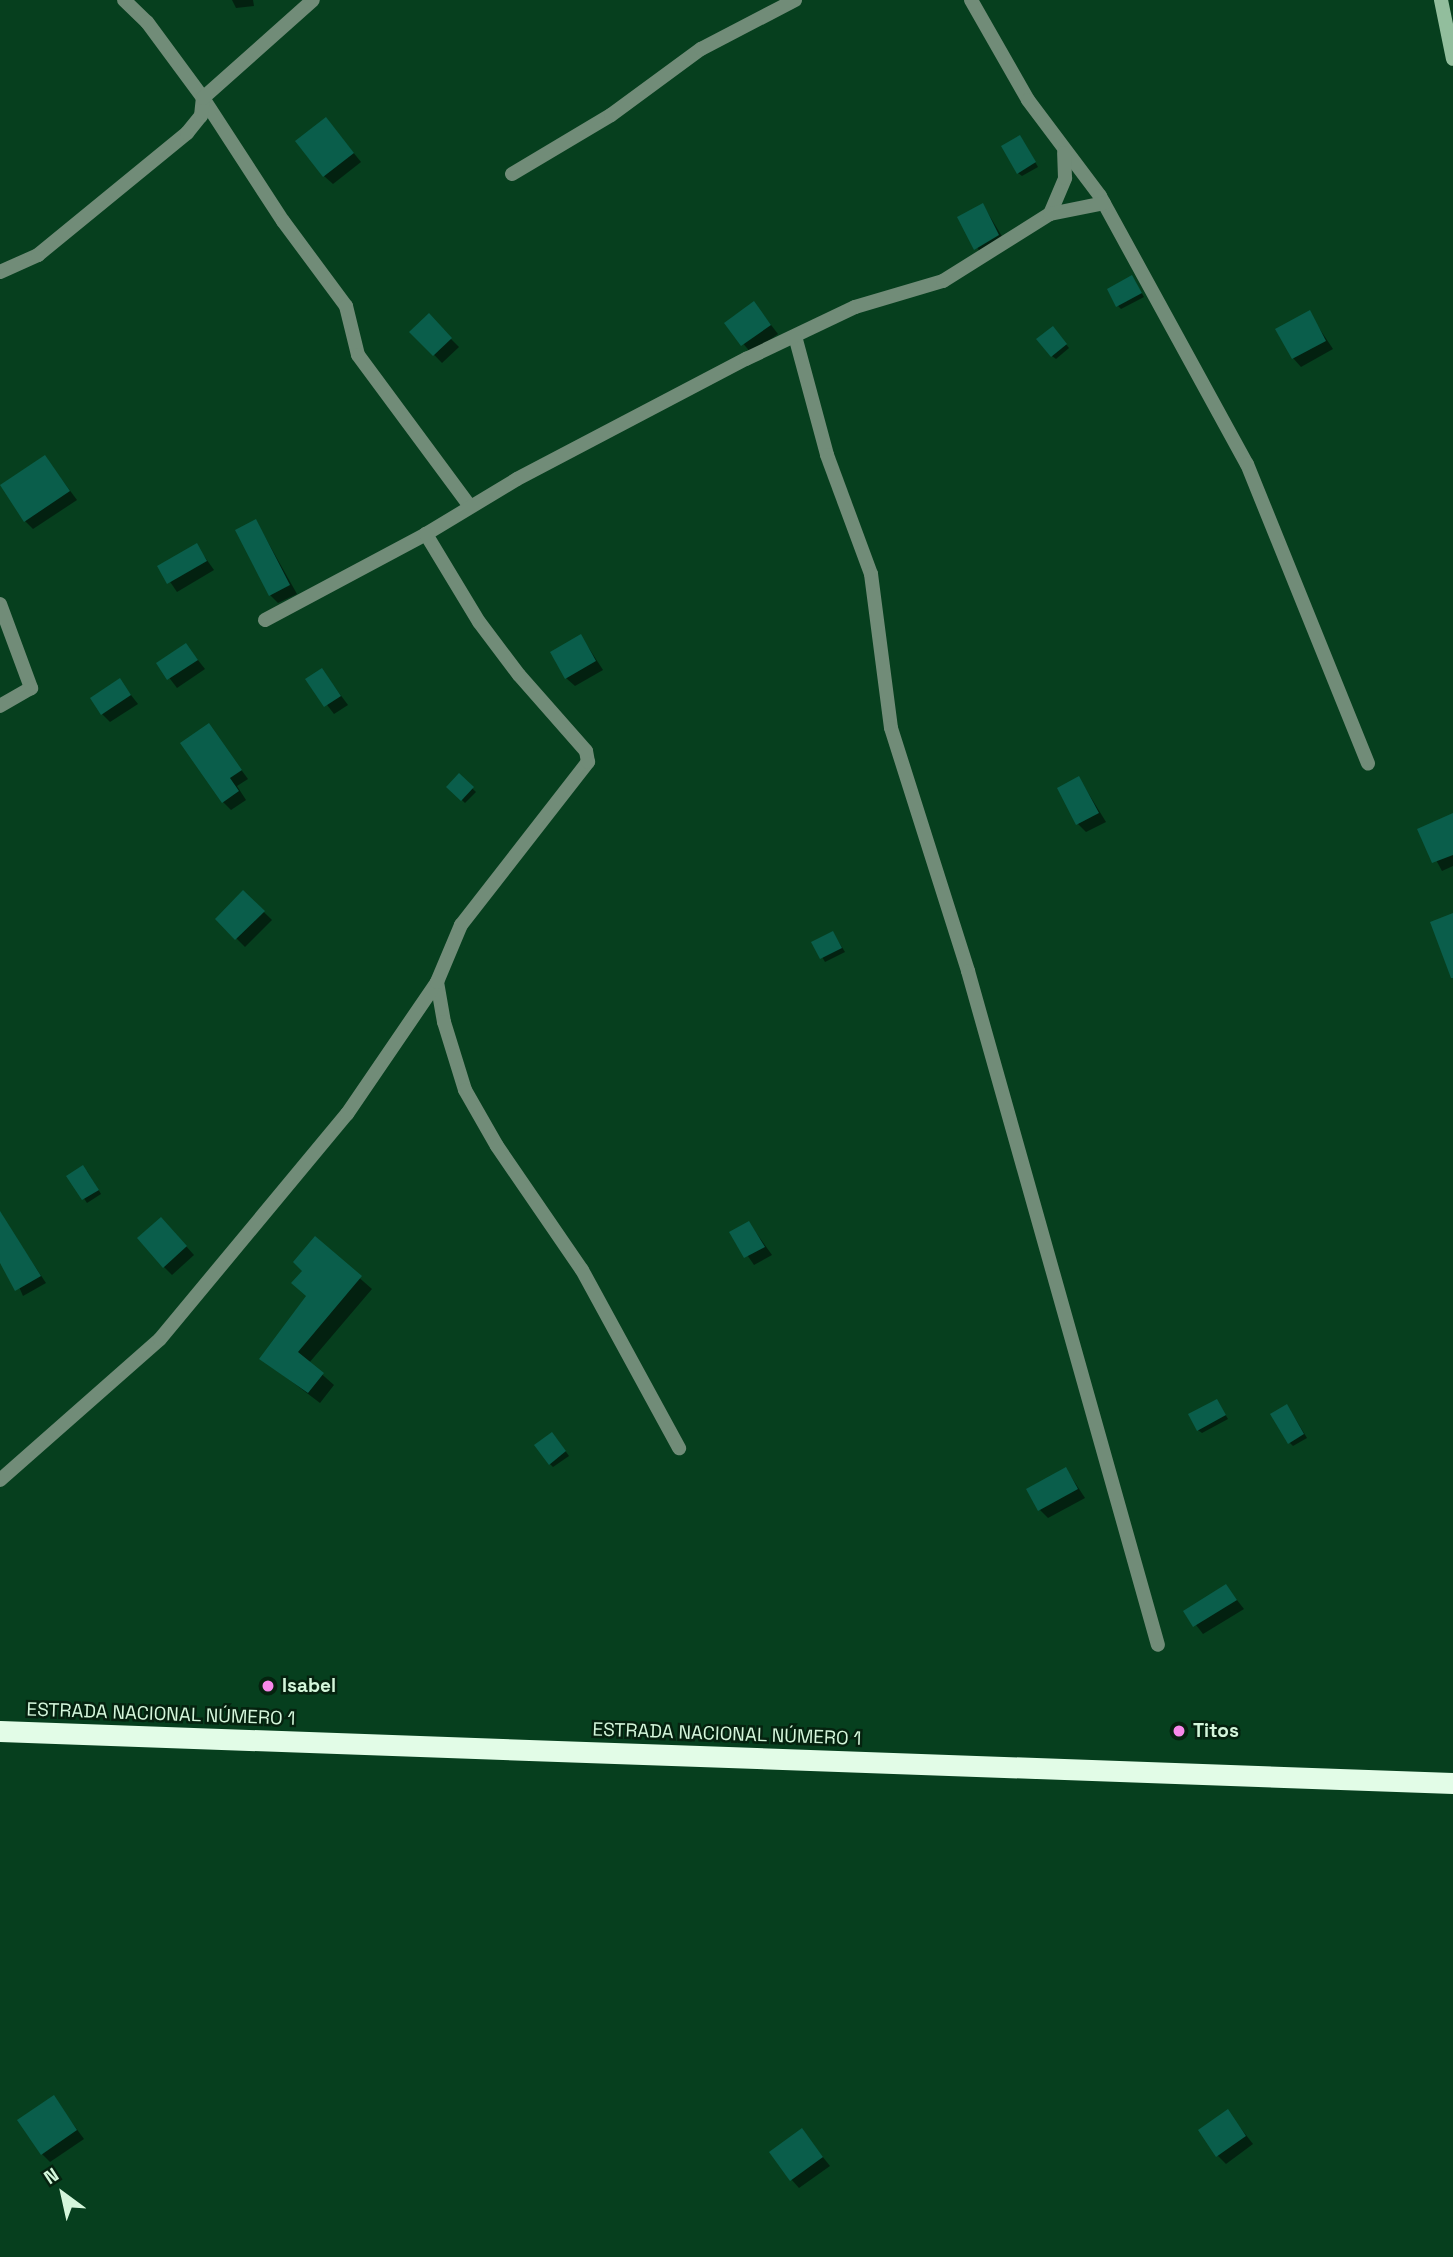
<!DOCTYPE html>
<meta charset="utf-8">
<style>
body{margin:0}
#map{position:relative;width:1453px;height:2257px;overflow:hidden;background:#063f1e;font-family:"Space Grotesk",sans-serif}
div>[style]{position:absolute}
.shadow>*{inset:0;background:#0007}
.building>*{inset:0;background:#0a5e4b}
.street>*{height:14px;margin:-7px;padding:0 7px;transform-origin:7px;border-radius:7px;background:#718c78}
.secondary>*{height:14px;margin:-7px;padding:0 7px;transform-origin:7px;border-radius:7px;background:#92be9d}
.highway>*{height:21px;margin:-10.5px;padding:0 10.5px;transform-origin:10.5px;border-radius:10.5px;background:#e2fce7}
.dots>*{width:19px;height:19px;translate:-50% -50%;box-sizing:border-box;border:4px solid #05220f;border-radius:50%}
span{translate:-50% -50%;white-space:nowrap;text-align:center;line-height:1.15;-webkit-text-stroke:5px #05220f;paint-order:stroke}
.poi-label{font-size:19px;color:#d4f6db;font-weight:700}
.left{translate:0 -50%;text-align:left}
.street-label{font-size:19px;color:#d4f6db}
.north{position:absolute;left:28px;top:2159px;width:70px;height:70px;-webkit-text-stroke:5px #05220f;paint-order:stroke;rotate:327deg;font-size:19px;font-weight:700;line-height:28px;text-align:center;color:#d4f6db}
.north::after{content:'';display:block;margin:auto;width:24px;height:32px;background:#d4f6db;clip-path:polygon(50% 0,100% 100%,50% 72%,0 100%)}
</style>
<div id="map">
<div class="shadow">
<div style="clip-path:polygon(232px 0,253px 0,254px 6px,236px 8px)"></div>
<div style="clip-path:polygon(326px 119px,361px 162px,333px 184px,324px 176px)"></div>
<div style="clip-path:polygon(1023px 141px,1038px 167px,1022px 176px,1018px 173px)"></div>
<div style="clip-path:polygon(983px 205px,1006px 243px,983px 257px,959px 217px)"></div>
<div style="clip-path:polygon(1135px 281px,1144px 297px,1121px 309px,1118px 306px)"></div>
<div style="clip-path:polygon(754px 303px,778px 334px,751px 353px,727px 324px)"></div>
<div style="clip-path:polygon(1309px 313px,1333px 349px,1301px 367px,1293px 358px)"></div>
<div style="clip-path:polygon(428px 316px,459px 347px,442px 363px,412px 332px)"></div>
<div style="clip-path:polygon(1056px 332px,1069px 348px,1056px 359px,1052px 356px)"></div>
<div style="clip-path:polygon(45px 457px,77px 500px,33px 529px,25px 521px)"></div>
<div style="clip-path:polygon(256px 521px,297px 594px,278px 603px,270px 595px)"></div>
<div style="clip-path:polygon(197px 546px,214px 570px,177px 592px,160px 567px)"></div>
<div style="clip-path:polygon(581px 636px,603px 670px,575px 686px,566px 678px)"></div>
<div style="clip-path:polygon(186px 645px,205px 669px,177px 688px,158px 663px)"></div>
<div style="clip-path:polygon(322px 670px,348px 705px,334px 714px,308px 680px)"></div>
<div style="clip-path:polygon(120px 681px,138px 704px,110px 722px,102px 714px)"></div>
<div style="clip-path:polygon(209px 726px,248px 779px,237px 786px,246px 800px,231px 810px,223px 802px)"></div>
<div style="clip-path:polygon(459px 776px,476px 792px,465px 803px,448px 787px)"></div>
<div style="clip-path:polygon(1079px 778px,1106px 822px,1086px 832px,1078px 824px)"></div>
<div style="clip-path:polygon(1453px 825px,1453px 866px,1442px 871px,1420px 830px)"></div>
<div style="clip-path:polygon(243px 892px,272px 920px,245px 947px,217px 919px)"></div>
<div style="clip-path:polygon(833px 933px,845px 952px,825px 962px,814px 943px)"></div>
<div style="clip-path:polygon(87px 1171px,101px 1194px,87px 1203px,69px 1176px)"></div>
<div style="clip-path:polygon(2px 1217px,46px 1283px,23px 1296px,0 1244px)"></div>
<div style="clip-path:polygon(749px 1223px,772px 1255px,754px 1265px,732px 1233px)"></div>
<div style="clip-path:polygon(169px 1227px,194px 1255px,172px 1275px,164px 1267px)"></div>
<div style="clip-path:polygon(315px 1239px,372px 1289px,309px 1363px,334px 1385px,320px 1403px,262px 1359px,307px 1297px)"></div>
<div style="clip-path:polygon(1217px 1401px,1228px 1419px,1202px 1433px,1198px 1430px)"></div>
<div style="clip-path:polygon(1290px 1410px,1307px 1438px,1293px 1446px,1289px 1442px)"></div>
<div style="clip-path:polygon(556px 1438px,569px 1456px,553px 1467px,550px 1464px)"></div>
<div style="clip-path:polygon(1066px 1469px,1085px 1498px,1048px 1518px,1040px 1510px)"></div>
<div style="clip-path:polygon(1226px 1586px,1244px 1609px,1203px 1634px,1186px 1612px)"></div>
<div style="clip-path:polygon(54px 2098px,84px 2139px,50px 2162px,42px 2154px)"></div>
<div style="clip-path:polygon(1228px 2112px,1253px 2144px,1226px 2164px,1217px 2155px)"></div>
<div style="clip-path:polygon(802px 2131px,830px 2166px,799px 2188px,791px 2179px)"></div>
</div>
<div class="building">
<div style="clip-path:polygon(326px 117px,354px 153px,323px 177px,295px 141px)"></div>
<div style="clip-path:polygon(1020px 135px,1036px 162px,1017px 174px,1001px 146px)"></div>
<div style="clip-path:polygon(983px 203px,999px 235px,974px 250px,957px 217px)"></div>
<div style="clip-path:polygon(1132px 275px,1142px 293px,1116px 307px,1107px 289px)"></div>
<div style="clip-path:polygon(754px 301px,771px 325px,741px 346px,724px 323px)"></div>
<div style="clip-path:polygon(1310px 310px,1326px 341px,1292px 359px,1275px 329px)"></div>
<div style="clip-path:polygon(429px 313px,452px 338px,433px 356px,409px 332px)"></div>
<div style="clip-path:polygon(1053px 326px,1067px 344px,1051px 357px,1036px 339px)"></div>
<div style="clip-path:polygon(45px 455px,70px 491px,24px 522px,0 485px)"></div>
<div style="clip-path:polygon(256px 519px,290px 585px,269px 596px,235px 530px)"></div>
<div style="clip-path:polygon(197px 543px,207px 561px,167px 584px,157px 566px)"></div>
<div style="clip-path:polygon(581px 634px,596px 661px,565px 679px,550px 652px)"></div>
<div style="clip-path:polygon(186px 643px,198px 660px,167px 680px,156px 663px)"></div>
<div style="clip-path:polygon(322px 668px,341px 696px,324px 707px,305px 679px)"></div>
<div style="clip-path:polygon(120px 678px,131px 695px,101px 715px,90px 698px)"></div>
<div style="clip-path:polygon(209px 723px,242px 770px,230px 778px,239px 791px,222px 803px,180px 743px)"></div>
<div style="clip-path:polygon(459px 773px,474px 787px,461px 801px,446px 787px)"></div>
<div style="clip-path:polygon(1079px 776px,1099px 813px,1076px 825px,1057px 788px)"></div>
<div style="clip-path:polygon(1453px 813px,1453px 855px,1432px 863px,1417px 829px)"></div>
<div style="clip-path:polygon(243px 890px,265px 911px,235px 940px,215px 919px)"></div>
<div style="clip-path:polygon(1453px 913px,1453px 978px,1451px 978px,1430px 922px)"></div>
<div style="clip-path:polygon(833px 931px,842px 948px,820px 959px,811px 942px)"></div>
<div style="clip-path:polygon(83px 1165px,99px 1190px,82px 1200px,66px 1176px)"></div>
<div style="clip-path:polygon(0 1211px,41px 1276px,15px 1291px,0 1263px)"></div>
<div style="clip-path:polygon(161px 1217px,187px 1246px,163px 1268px,137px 1238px)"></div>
<div style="clip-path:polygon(749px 1221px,765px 1247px,744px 1258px,729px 1232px)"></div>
<div style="clip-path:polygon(315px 1236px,362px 1276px,298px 1352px,324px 1373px,308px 1393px,259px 1359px,306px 1296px,291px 1283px,302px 1271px,293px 1262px)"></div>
<div style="clip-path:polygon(1217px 1399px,1226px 1415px,1197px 1431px,1188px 1414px)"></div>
<div style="clip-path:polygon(1287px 1404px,1304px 1434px,1288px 1444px,1270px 1414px)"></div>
<div style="clip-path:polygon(552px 1432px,566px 1451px,549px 1465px,534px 1445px)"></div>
<div style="clip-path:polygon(1066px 1467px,1078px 1489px,1038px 1511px,1026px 1489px)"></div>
<div style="clip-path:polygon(1226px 1584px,1237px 1600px,1193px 1627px,1183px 1611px)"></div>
<div style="clip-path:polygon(54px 2095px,77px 2130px,41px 2155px,17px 2120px)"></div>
<div style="clip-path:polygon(1228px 2109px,1246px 2136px,1216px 2157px,1198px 2130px)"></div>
<div style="clip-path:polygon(802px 2128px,823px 2157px,790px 2181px,769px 2152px)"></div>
</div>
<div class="street">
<div style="left:124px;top:0;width:32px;rotate:44deg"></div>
<div style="left:147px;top:22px;width:94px;rotate:53.6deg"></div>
<div style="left:203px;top:98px;width:147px;rotate:57deg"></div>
<div style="left:283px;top:221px;width:106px;rotate:53.5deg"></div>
<div style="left:346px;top:306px;width:50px;rotate:76.2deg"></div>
<div style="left:358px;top:355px;width:187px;rotate:53.5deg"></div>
<div style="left:971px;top:0;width:115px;rotate:60.3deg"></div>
<div style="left:1028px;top:100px;width:120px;rotate:53.1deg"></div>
<div style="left:1100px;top:196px;width:306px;rotate:61.3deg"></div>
<div style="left:1247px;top:464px;width:323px;rotate:68deg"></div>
<div style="left:512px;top:174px;width:115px;rotate:-30.8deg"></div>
<div style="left:611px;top:115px;width:112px;rotate:-36.3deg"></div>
<div style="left:701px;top:49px;width:106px;rotate:-27.5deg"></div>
<div style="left:1050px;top:214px;width:39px;rotate:-67deg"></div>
<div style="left:1065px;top:178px;width:25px;rotate:-92deg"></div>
<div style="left:0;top:272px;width:42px;rotate:-24.1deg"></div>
<div style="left:38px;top:255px;width:193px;rotate:-39.3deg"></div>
<div style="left:187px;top:133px;width:22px;rotate:-51deg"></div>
<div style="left:201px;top:116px;width:18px;rotate:-84deg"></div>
<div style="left:203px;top:98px;width:147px;rotate:-41.7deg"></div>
<div style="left:795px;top:336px;width:123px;rotate:74.9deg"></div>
<div style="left:827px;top:455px;width:127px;rotate:69.7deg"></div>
<div style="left:871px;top:574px;width:155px;rotate:82.6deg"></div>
<div style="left:891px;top:728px;width:255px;rotate:72.4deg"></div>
<div style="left:968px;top:971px;width:700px;rotate:74.26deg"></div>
<div style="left:0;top:604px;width:90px;rotate:69.7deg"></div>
<div style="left:31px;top:688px;width:36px;rotate:150deg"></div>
<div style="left:265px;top:620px;width:183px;rotate:-28.1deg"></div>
<div style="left:426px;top:534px;width:106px;rotate:-31.1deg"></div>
<div style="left:517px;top:479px;width:259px;rotate:-27.7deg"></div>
<div style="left:746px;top:359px;width:121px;rotate:-25.5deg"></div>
<div style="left:855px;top:307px;width:92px;rotate:-16.5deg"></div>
<div style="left:943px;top:281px;width:126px;rotate:-32.1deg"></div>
<div style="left:1050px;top:214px;width:55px;rotate:-11.5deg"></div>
<div style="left:437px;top:982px;width:41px;rotate:80.1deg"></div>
<div style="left:444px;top:1022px;width:71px;rotate:72.8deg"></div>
<div style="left:465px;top:1090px;width:64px;rotate:60.3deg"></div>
<div style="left:497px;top:1146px;width:150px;rotate:55.6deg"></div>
<div style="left:582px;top:1270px;width:203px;rotate:61.4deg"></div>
<div style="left:0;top:1480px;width:213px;rotate:-41.4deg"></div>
<div style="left:160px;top:1339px;width:293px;rotate:-50.3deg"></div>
<div style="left:347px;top:1114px;width:160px;rotate:-55.7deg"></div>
<div style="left:437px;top:982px;width:62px;rotate:-67.2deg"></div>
<div style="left:461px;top:925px;width:207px;rotate:-52.1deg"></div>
<div style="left:588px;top:762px;width:11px;rotate:-100deg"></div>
<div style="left:586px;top:751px;width:101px;rotate:-131.4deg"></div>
<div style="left:519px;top:675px;width:66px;rotate:-127deg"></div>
<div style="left:479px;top:622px;width:103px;rotate:-121.1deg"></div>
</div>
<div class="secondary">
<div style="left:1441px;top:0;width:60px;rotate:78.5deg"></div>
</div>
<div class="highway">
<div style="left:0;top:1731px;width:1454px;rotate:2.05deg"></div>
</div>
<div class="dots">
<div style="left:268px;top:1686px;background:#f888ea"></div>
<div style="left:1179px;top:1731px;background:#f888ea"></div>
</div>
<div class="poi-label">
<span class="left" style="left:282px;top:1686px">Isabel</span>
<span class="left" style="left:1193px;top:1731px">Titos</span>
</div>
<div class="street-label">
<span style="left:161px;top:1714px;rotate:2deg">ESTRADA NACIONAL NÚMERO 1</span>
<span style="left:727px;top:1734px;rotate:2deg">ESTRADA NACIONAL NÚMERO 1</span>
</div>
<div class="north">N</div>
</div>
